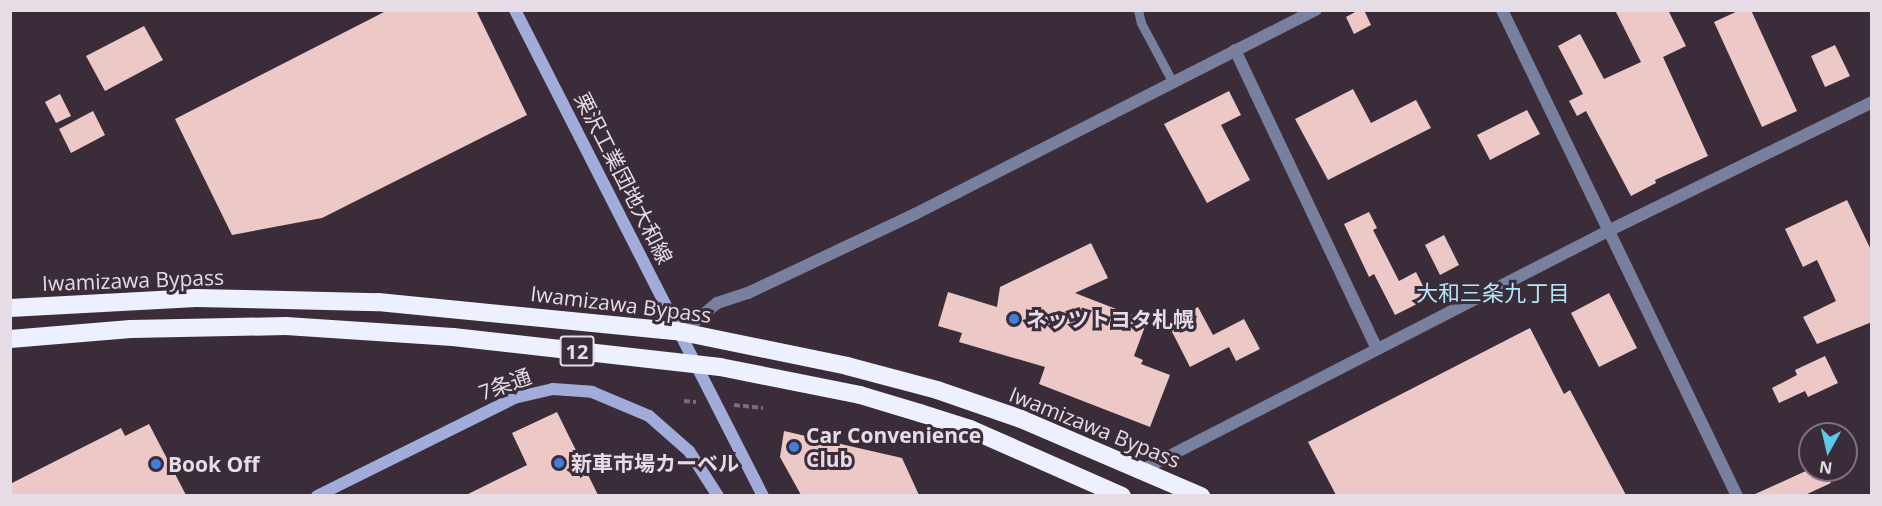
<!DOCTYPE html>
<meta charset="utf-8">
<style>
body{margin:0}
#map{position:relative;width:1882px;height:506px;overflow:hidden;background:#3b2c3a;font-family:"Open Sans","Noto Sans JP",sans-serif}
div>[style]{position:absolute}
.building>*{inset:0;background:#ecc8c6}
.path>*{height:4px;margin-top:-2px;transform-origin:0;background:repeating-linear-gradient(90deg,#7a6d79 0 6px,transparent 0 9px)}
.lane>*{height:9px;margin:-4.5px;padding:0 4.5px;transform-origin:4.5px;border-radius:4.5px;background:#79809d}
.street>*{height:12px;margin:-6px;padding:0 6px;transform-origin:6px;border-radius:6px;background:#79809d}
.secondary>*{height:12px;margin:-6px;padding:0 6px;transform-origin:6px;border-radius:6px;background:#a1acda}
.highway>*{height:18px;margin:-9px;padding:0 9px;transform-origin:9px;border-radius:9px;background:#ecf0ff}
.dots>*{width:16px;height:16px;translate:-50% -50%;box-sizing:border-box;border:3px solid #3b2c3a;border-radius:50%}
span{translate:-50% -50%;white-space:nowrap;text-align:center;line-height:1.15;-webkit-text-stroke:6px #3b2c3a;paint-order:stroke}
.shield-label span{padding:2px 4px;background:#3b2c3a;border:2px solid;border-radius:4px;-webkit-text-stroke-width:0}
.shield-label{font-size:20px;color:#e6dce5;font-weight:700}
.street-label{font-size:21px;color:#e6dce5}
.poi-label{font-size:21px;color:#e6dce5;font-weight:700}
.left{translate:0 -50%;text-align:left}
.neighbourhood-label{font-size:22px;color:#b1e7f8}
.frame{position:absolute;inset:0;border:12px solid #e6dce5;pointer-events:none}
.north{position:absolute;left:1798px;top:422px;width:60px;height:60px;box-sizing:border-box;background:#3b2c3a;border:2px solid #7f727e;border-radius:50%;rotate:188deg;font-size:16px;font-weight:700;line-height:24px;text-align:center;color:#e6dce5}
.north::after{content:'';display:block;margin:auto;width:21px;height:27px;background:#5bc8e7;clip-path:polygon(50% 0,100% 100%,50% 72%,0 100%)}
</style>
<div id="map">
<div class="building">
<div style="clip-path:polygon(388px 10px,476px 10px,527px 115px,322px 218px,232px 235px,175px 119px)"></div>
<div style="clip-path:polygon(1359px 10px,1364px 10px,1371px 25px,1354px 34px,1346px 17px)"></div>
<div style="clip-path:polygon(1615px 10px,1668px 10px,1686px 46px,1663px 57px,1708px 156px,1655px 180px,1656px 183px,1631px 196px,1586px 111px,1577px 116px,1569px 101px,1583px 94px,1558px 46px,1580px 34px,1604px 79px,1641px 62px)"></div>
<div style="clip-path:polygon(1740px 10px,1751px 10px,1797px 111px,1762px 127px,1714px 22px)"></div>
<div style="clip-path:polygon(144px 26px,163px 60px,105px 91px,86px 56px)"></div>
<div style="clip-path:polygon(1835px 45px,1850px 76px,1825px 87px,1811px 56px)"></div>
<div style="clip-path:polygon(1353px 89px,1371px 123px,1416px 100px,1431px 128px,1328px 180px,1295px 119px)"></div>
<div style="clip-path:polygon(1229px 91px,1241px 115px,1221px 125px,1250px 180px,1207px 203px,1164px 124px)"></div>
<div style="clip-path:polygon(60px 94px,71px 116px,56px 123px,45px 102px)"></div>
<div style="clip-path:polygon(1527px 110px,1540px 134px,1490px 160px,1477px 135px)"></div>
<div style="clip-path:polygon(93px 111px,105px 135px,71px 153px,59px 129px)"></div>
<div style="clip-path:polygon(1847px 200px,1872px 252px,1872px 322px,1817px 344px,1803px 317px,1836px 301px,1817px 260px,1803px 267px,1785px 229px)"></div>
<div style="clip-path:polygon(1369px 212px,1377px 228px,1373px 230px,1399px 281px,1416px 272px,1429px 298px,1395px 315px,1374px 274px,1369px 277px,1344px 224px)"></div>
<div style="clip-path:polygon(1444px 235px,1459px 265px,1440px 275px,1425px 245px)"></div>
<div style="clip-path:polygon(1091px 243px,1108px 278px,1075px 293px,1147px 321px,1134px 356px,1143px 360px,1141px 364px,1170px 375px,1150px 427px,1039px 384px,1045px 367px,959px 342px,962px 333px,938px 326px,948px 292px,997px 307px,1000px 287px)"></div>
<div style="clip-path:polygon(1609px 293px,1637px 348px,1599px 367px,1571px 313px)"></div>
<div style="clip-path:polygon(1198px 307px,1213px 335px,1244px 319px,1260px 349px,1236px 361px,1229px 347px,1190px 367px,1167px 322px)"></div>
<div style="clip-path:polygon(1530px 328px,1564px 394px,1570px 390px,1626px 495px,1336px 495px,1308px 442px)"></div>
<div style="clip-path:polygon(1825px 356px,1838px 383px,1808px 397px,1805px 391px,1779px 403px,1772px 388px,1797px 375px,1795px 370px)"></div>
<div style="clip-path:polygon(557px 412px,598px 495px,466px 495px,527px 465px,512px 433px)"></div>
<div style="clip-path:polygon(149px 424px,186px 495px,10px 495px,10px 484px,121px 428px,125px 436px)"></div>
<div style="clip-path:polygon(784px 431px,902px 458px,919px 495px,801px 495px,780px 457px)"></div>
<div style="clip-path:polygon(1808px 470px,1824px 470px,1831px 483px,1805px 495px,1753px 495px)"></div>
</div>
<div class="path">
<div style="left:684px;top:401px;width:12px;rotate:5deg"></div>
<div style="left:734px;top:405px;width:29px;rotate:6deg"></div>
</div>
<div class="lane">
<div style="left:1138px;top:10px;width:13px;rotate:77deg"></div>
<div style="left:1141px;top:23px;width:68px;rotate:61.9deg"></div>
</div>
<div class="street">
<div style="left:1502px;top:10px;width:540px;rotate:64.19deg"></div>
<div style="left:1235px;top:50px;width:331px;rotate:64.6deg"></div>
<div style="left:682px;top:332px;width:45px;rotate:-39.6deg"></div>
<div style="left:717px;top:303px;width:33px;rotate:-18deg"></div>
<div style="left:748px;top:293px;width:185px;rotate:-25.3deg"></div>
<div style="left:915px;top:214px;width:450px;rotate:-27deg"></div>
<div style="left:1142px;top:470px;width:526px;rotate:-27.15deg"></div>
<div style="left:1610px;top:230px;width:292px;rotate:-26deg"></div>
</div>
<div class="secondary">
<div style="left:515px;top:10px;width:546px;rotate:62.97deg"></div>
<div style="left:317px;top:496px;width:220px;rotate:-26.4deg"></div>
<div style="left:514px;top:398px;width:40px;rotate:-13deg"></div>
<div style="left:553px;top:389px;width:39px;rotate:4deg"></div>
<div style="left:592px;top:392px;width:62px;rotate:22.8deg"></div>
<div style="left:649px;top:416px;width:53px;rotate:41.2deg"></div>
<div style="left:689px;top:451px;width:54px;rotate:57.2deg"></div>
</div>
<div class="highway">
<div style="left:10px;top:308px;width:186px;rotate:-3.1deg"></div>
<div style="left:196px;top:298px;width:182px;rotate:1.3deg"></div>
<div style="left:378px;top:302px;width:305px;rotate:5.6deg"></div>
<div style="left:682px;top:332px;width:168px;rotate:11.6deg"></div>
<div style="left:847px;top:366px;width:93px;rotate:14.9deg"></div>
<div style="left:937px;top:390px;width:89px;rotate:19deg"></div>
<div style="left:1021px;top:419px;width:196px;rotate:23.2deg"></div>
<div style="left:10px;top:339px;width:121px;rotate:-4.7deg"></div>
<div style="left:131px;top:329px;width:155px;rotate:-1.1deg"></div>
<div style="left:286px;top:326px;width:167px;rotate:3.8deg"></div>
<div style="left:453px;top:337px;width:269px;rotate:6.4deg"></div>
<div style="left:720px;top:367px;width:143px;rotate:11.3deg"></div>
<div style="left:860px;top:395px;width:63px;rotate:16.7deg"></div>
<div style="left:920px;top:413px;width:52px;rotate:17.7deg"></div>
<div style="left:970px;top:429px;width:166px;rotate:23.8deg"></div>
</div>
<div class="dots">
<div style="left:1014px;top:319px;background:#3f7fe0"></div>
<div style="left:794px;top:447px;background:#3f7fe0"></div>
<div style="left:559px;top:463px;background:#3f7fe0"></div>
<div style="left:156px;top:464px;background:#3f7fe0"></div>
</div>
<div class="shield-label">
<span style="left:577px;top:351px">12</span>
</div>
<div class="street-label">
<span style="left:624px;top:178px;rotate:63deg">栗沢工業団地大和線</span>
<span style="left:133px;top:280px;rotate:-2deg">Iwamizawa Bypass</span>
<span style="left:621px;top:304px;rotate:7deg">Iwamizawa Bypass</span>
<span style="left:505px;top:384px;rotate:-20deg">7条通</span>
<span style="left:1095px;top:427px;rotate:22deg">Iwamizawa Bypass</span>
</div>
<div class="poi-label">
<span class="left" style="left:1026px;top:319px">ネッツトヨタ札幌</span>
<span class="left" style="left:806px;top:447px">Car Convenience<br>Club</span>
<span class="left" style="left:571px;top:463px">新車市場カーベル</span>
<span class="left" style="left:168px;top:464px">Book Off</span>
</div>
<div class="neighbourhood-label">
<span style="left:1493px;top:293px">大和三条九丁目</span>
</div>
<div class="frame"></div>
<div class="north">N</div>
</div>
